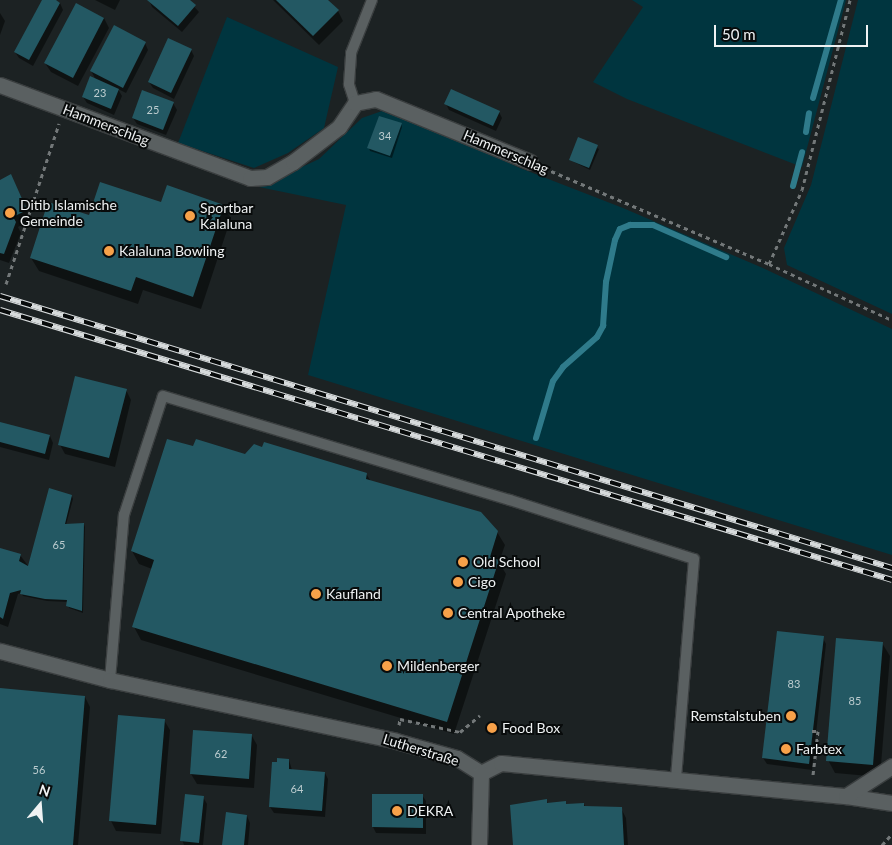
<!DOCTYPE html>
<meta charset="utf-8">
<style>
body{margin:0}
#map{position:relative;width:892px;height:845px;overflow:hidden;background:#1c2223;font-family:Lato,sans-serif}
div>[style]{position:absolute}
.green>*{inset:0;background:#00353f}
.shadow>*{inset:0;background:#0007}
.stream>*{height:6px;margin:-3px;padding:0 3px;transform-origin:3px;border-radius:3px;background:#2f7b8b}
.building>*{inset:0;background:#235863}
.path>*{height:3px;margin-top:-1.5px;transform-origin:0;background:repeating-linear-gradient(90deg,#737879 0 4px,transparent 0 8px)}
.roads{filter:drop-shadow(1px 0 #3a3e3f) drop-shadow(-1px 0 #3a3e3f) drop-shadow(0 1px #3a3e3f) drop-shadow(0 -1px #3a3e3f)}
.lane>*{height:10px;margin:-5px;padding:0 5px;transform-origin:5px;border-radius:5px;background:#5a6061}
.street>*{height:15px;margin:-7.5px;padding:0 7.5px;transform-origin:7.5px;border-radius:7.5px;background:#5a6061}
.rail>*{height:5.5px;margin-top:-2.75px;transform-origin:0;background:repeating-linear-gradient(90deg,#080b0b 0 11px,#d7dbdc 0 22px);box-sizing:border-box;border-block:1px solid #d7dbdc}
.dots>*{width:14px;height:14px;translate:-50% -50%;box-sizing:border-box;border:2px solid #080b0b;border-radius:50%}
span{translate:-50% -50%;white-space:nowrap;text-align:center;line-height:1.15;-webkit-text-stroke:4px #080b0b;paint-order:stroke}
.number-label{font-size:11px;color:#bccccf}
.number-label span{-webkit-text-stroke-width:0}
.street-label{font-size:14px;color:#eff2f3}
.poi-label{font-size:14px;color:#eff2f3}
.left{translate:0 -50%;text-align:left}
.right{translate:-100% -50%;text-align:right}
.north{position:absolute;left:15px;top:780px;width:50px;height:50px;-webkit-text-stroke:4px #080b0b;paint-order:stroke;rotate:18deg;font-size:14px;font-weight:700;line-height:20px;text-align:center;color:#eff2f3}
.north::after{content:'';display:block;margin:auto;width:18px;height:22px;background:#eff2f3;clip-path:polygon(50% 0,100% 100%,50% 72%,0 100%)}
.scale{position:absolute;left:714px;top:25px;width:154px;height:22px;box-sizing:border-box;border:2px solid #eff2f3;border-top:0;padding-left:6px;font-size:15px;line-height:18px;white-space:nowrap;color:#eff2f3;-webkit-text-stroke:4px #080b0b;paint-order:stroke}
</style>
<div id="map">
<div class="green">
<div style="clip-path:polygon(632px 0,846px 0,802px 167px,627px 99px,593px 82px,643px 7px)"></div>
<div style="clip-path:polygon(858px 0,892px 0,892px 314px,787px 265px,784px 248px,811px 185px)"></div>
<div style="clip-path:polygon(227px 17px,338px 67px,324px 128px,288px 153px,254px 168px,178px 143px)"></div>
<div style="clip-path:polygon(382px 111px,416px 121px,520px 168px,623px 208px,765px 269px,892px 329px,892px 555px,308px 375px,346px 205px,259px 187px,319px 159px,362px 118px)"></div>
</div>
<div class="shadow">
<div style="clip-path:polygon(43px 0,53px 0,60px 3px,63px 10px,33px 66px,19px 58px,15px 52px)"></div>
<div style="clip-path:polygon(95px 0,120px 0,115px 10px)"></div>
<div style="clip-path:polygon(149px 0,188px 0,199px 12px,182px 32px,152px 7px)"></div>
<div style="clip-path:polygon(273px 0,326px 0,338px 11px,343px 21px,319px 45px)"></div>
<div style="clip-path:polygon(0 13px,5px 21px,0 35px)"></div>
<div style="clip-path:polygon(104px 18px,109px 28px,78px 86px,51px 72px,45px 63px)"></div>
<div style="clip-path:polygon(145px 43px,148px 50px,126px 93px,118px 89px,122px 96px,114px 115px,87px 103px,83px 97px,96px 80px,91px 71px)"></div>
<div style="clip-path:polygon(191px 50px,194px 56px,174px 99px,153px 88px,149px 82px)"></div>
<div style="clip-path:polygon(173px 103px,177px 110px,166px 135px,137px 124px,133px 118px)"></div>
<div style="clip-path:polygon(446px 104px,499px 112px,502px 118px,496px 131px,449px 110px)"></div>
<div style="clip-path:polygon(401px 124px,402px 127px,392px 158px,370px 151px,369px 148px)"></div>
<div style="clip-path:polygon(579px 139px,599px 149px,590px 170px,570px 160px)"></div>
<div style="clip-path:polygon(11px 176px,31px 220px,18px 227px,21px 233px,9px 263px,0 260px,0 181px)"></div>
<div style="clip-path:polygon(27px 201px,32px 206px,30px 208px,25px 204px)"></div>
<div style="clip-path:polygon(162px 203px,223px 206px,231px 218px,201px 309px,143px 290px,138px 304px,39px 271px,31px 258px,90px 217px)"></div>
<div style="clip-path:polygon(126px 390px,131px 400px,115px 467px,65px 454px,60px 445px)"></div>
<div style="clip-path:polygon(0 423px,50px 436px,53px 443px,49px 460px,0 447px)"></div>
<div style="clip-path:polygon(193px 448px,367px 475px,371px 482px,497px 532px,505px 545px,499px 562px,506px 574px,454px 734px,141px 640px,134px 627px,152px 569px,139px 564px,132px 551px)"></div>
<div style="clip-path:polygon(72px 496px,73px 499px,66px 525px,84px 524px,85px 527px,83px 613px,69px 608px,68px 602px,47px 601px,23px 596px,21px 593px,18px 594px,8px 627px,0 624px,0 549px,20px 555px,29px 567px)"></div>
<div style="clip-path:polygon(823px 638px,826px 644px,812px 770px,767px 764px,763px 758px)"></div>
<div style="clip-path:polygon(882px 643px,890px 656px,880px 777px,835px 773px,828px 760px)"></div>
<div style="clip-path:polygon(0 690px,85px 697px,90px 707px,78px 845px,0 845px)"></div>
<div style="clip-path:polygon(164px 720px,170px 730px,161px 834px,116px 831px,111px 821px)"></div>
<div style="clip-path:polygon(194px 731px,252px 736px,257px 745px,254px 788px,197px 784px,191px 774px)"></div>
<div style="clip-path:polygon(289px 760px,292px 770px,325px 773px,328px 779px,325px 817px,274px 813px,270px 807px)"></div>
<div style="clip-path:polygon(373px 795px,422px 795px,426px 801px,426px 834px,376px 833px,373px 827px)"></div>
<div style="clip-path:polygon(203px 797px,207px 804px,203px 845px,184px 845px,182px 840px)"></div>
<div style="clip-path:polygon(547px 801px,548px 804px,584px 804px,586px 808px,621px 808px,626px 818px,628px 845px,530px 845px)"></div>
<div style="clip-path:polygon(247px 816px,250px 823px,248px 845px,223px 845px)"></div>
</div>
<div class="stream">
<div style="left:813px;top:98px;width:102px;rotate:-74.1deg"></div>
<div style="left:806px;top:132px;width:19px;rotate:-81deg"></div>
<div style="left:793px;top:186px;width:35px;rotate:-75deg"></div>
<div style="left:536px;top:438px;width:59px;rotate:-73.4deg"></div>
<div style="left:553px;top:381px;width:17px;rotate:-54deg"></div>
<div style="left:563px;top:367px;width:45px;rotate:-41.4deg"></div>
<div style="left:597px;top:337px;width:13px;rotate:-61deg"></div>
<div style="left:603px;top:326px;width:44px;rotate:-86.1deg"></div>
<div style="left:606px;top:282px;width:43px;rotate:-77.9deg"></div>
<div style="left:615px;top:240px;width:12px;rotate:-66deg"></div>
<div style="left:620px;top:229px;width:11px;rotate:-22deg"></div>
<div style="left:630px;top:225px;width:23px"></div>
<div style="left:653px;top:225px;width:80px;rotate:23.7deg"></div>
</div>
<div class="building">
<div style="clip-path:polygon(42px 0,56px 0,60px 3px,29px 60px,14px 52px)"></div>
<div style="clip-path:polygon(147px 0,190px 0,196px 5px,178px 26px)"></div>
<div style="clip-path:polygon(276px 0,328px 0,339px 10px,313px 36px)"></div>
<div style="clip-path:polygon(76px 3px,104px 18px,73px 78px,44px 63px)"></div>
<div style="clip-path:polygon(114px 25px,146px 42px,123px 88px,90px 71px)"></div>
<div style="clip-path:polygon(168px 38px,192px 49px,171px 93px,148px 82px)"></div>
<div style="clip-path:polygon(90px 76px,119px 89px,111px 109px,82px 97px)"></div>
<div style="clip-path:polygon(451px 89px,500px 111px,493px 126px,444px 104px)"></div>
<div style="clip-path:polygon(142px 90px,174px 102px,163px 130px,132px 118px)"></div>
<div style="clip-path:polygon(379px 116px,402px 123px,390px 156px,367px 148px)"></div>
<div style="clip-path:polygon(578px 137px,598px 145px,589px 168px,569px 160px)"></div>
<div style="clip-path:polygon(11px 174px,27px 210px,13px 217px,16px 222px,4px 254px,0 253px,0 180px)"></div>
<div style="clip-path:polygon(100px 182px,161px 202px,167px 185px,224px 205px,193px 297px,136px 277px,131px 291px,30px 258px,48px 202px,89px 215px)"></div>
<div style="clip-path:polygon(75px 376px,127px 389px,109px 458px,58px 445px)"></div>
<div style="clip-path:polygon(0 422px,50px 435px,45px 454px,0 442px)"></div>
<div style="clip-path:polygon(167px 439px,193px 446px,196px 439px,245px 454px,254px 444px,262px 447px,264px 442px,367px 473px,366px 479px,481px 512px,498px 531px,490px 557px,499px 560px,447px 722px,132px 627px,154px 560px,131px 551px)"></div>
<div style="clip-path:polygon(49px 488px,72px 495px,65px 524px,84px 523px,82px 611px,66px 606px,67px 600px,45px 599px,20px 594px,21px 590px,10px 593px,3px 619px,0 617px,0 548px,21px 554px,19px 561px,28px 566px)"></div>
<div style="clip-path:polygon(777px 631px,824px 636px,809px 764px,762px 758px)"></div>
<div style="clip-path:polygon(836px 638px,883px 642px,873px 765px,826px 761px)"></div>
<div style="clip-path:polygon(0 688px,85px 696px,73px 845px,0 845px)"></div>
<div style="clip-path:polygon(118px 715px,165px 719px,156px 825px,109px 821px)"></div>
<div style="clip-path:polygon(193px 730px,252px 734px,249px 779px,190px 774px)"></div>
<div style="clip-path:polygon(277px 758px,289px 759px,289px 769px,325px 772px,322px 811px,269px 807px,272px 762px,277px 762px)"></div>
<div style="clip-path:polygon(185px 794px,204px 796px,199px 843px,180px 841px)"></div>
<div style="clip-path:polygon(372px 794px,423px 794px,423px 828px,372px 827px)"></div>
<div style="clip-path:polygon(547px 799px,547px 803px,566px 801px,566px 804px,584px 803px,584px 806px,622px 807px,624px 845px,513px 845px,510px 805px)"></div>
<div style="clip-path:polygon(226px 812px,247px 815px,244px 845px,222px 845px)"></div>
</div>
<div class="path">
<div style="left:544px;top:168px;width:245px;rotate:23.1deg"></div>
<div style="left:769px;top:264px;width:135px;rotate:24.5deg"></div>
<div style="left:769px;top:264px;width:81px;rotate:-66deg"></div>
<div style="left:802px;top:190px;width:196px;rotate:-75.8deg"></div>
<div style="left:6px;top:284px;width:169px;rotate:-71.7deg"></div>
<div style="left:399px;top:725px;width:6px;rotate:-81deg"></div>
<div style="left:400px;top:719px;width:61px;rotate:12.2deg"></div>
<div style="left:460px;top:732px;width:26px;rotate:-40deg"></div>
<div style="left:812px;top:731px;width:6px"></div>
<div style="left:818px;top:731px;width:44px;rotate:96.5deg"></div>
<div style="left:882px;top:845px;width:15px;rotate:-48deg"></div>
</div>
<div class="roads">
<div class="lane">
<div style="left:355px;top:103px;width:20px;rotate:-108deg"></div>
<div style="left:349px;top:84px;width:31px;rotate:-86deg"></div>
<div style="left:351px;top:53px;width:57px;rotate:-68.4deg"></div>
<div style="left:110px;top:680px;width:166px;rotate:-85.2deg"></div>
<div style="left:124px;top:515px;width:125px;rotate:-71.9deg"></div>
<div style="left:163px;top:396px;width:362px;rotate:16.7deg"></div>
<div style="left:510px;top:500px;width:193px;rotate:17.8deg"></div>
<div style="left:694px;top:559px;width:221px;rotate:94.7deg"></div>
</div>
<div class="street">
<div style="left:0;top:85px;width:267px;rotate:20.4deg"></div>
<div style="left:250px;top:178px;width:17px;rotate:-3deg"></div>
<div style="left:267px;top:177px;width:30px;rotate:-30deg"></div>
<div style="left:293px;top:162px;width:58px;rotate:-37.3deg"></div>
<div style="left:339px;top:127px;width:29px;rotate:-56deg"></div>
<div style="left:355px;top:103px;width:21px;rotate:-11deg"></div>
<div style="left:376px;top:99px;width:166px;rotate:22.2deg"></div>
<div style="left:0;top:651px;width:114px;rotate:14.8deg"></div>
<div style="left:110px;top:680px;width:292px;rotate:12deg"></div>
<div style="left:396px;top:741px;width:63px;rotate:15.6deg"></div>
<div style="left:457px;top:758px;width:28px;rotate:32deg"></div>
<div style="left:481px;top:773px;width:22px;rotate:-27deg"></div>
<div style="left:501px;top:763px;width:347px;rotate:5.5deg"></div>
<div style="left:846px;top:796px;width:47px;rotate:8.7deg"></div>
<div style="left:846px;top:796px;width:55px;rotate:-33.1deg"></div>
<div style="left:479px;top:845px;width:72px;rotate:-88.4deg"></div>
</div>
</div>
<div class="rail">
<div style="left:0;top:296px;width:933px;rotate:16.96deg"></div>
<div style="left:0;top:310px;width:932px;rotate:16.84deg"></div>
</div>
<div class="dots">
<div style="left:10px;top:213px;background:#f7a149"></div>
<div style="left:190px;top:216px;background:#f7a149"></div>
<div style="left:109px;top:251px;background:#f7a149"></div>
<div style="left:463px;top:562px;background:#f7a149"></div>
<div style="left:458px;top:582px;background:#f7a149"></div>
<div style="left:316px;top:594px;background:#f7a149"></div>
<div style="left:448px;top:613px;background:#f7a149"></div>
<div style="left:387px;top:666px;background:#f7a149"></div>
<div style="left:791px;top:716px;background:#f7a149"></div>
<div style="left:492px;top:728px;background:#f7a149"></div>
<div style="left:786px;top:749px;background:#f7a149"></div>
<div style="left:397px;top:811px;background:#f7a149"></div>
</div>
<div class="number-label">
<span style="left:100px;top:93px">23</span>
<span style="left:153px;top:110px">25</span>
<span style="left:385px;top:136px">34</span>
<span style="left:59px;top:545px">65</span>
<span style="left:794px;top:684px">83</span>
<span style="left:855px;top:701px">85</span>
<span style="left:221px;top:754px">62</span>
<span style="left:39px;top:770px">56</span>
<span style="left:297px;top:789px">64</span>
</div>
<div class="street-label">
<span style="left:106px;top:125px;rotate:21deg">Hammerschlag</span>
<span style="left:506px;top:152px;rotate:23deg">Hammerschlag</span>
<span style="left:421px;top:750px;rotate:17deg">Lutherstraße</span>
</div>
<div class="poi-label">
<span class="left" style="left:20px;top:213px">Ditib Islamische<br>Gemeinde</span>
<span class="left" style="left:200px;top:216px">Sportbar<br>Kalaluna</span>
<span class="left" style="left:119px;top:251px">Kalaluna Bowling</span>
<span class="left" style="left:473px;top:562px">Old School</span>
<span class="left" style="left:468px;top:582px">Cigo</span>
<span class="left" style="left:326px;top:594px">Kaufland</span>
<span class="left" style="left:458px;top:613px">Central Apotheke</span>
<span class="left" style="left:397px;top:666px">Mildenberger</span>
<span class="right" style="left:781px;top:716px">Remstalstuben</span>
<span class="left" style="left:502px;top:728px">Food Box</span>
<span class="left" style="left:796px;top:749px">Farbtex</span>
<span class="left" style="left:407px;top:811px">DEKRA</span>
</div>
<div class="north">N</div>
<div class="scale">50 m</div>
</div>
